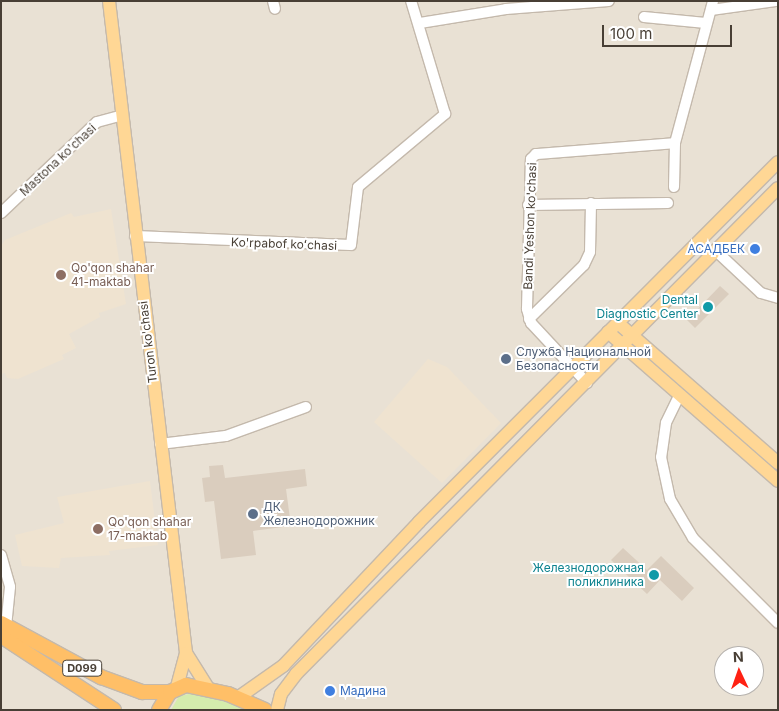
<!DOCTYPE html>
<meta charset="utf-8">
<style>
body{margin:0}
#map{position:relative;width:779px;height:711px;overflow:hidden;background:#f5efe7;font-family:Inter,sans-serif}
div>[style]{position:absolute}
.residential>*{inset:0;background:#e9e1d4}
.education>*{inset:0;background:#efe3d0}
.green>*{inset:0;background:#d5ecad}
.building>*{inset:0;background:#dacdbe}
.roads{filter:drop-shadow(1px 0 #c4b9ac) drop-shadow(-1px 0 #c4b9ac) drop-shadow(0 1px #c4b9ac) drop-shadow(0 -1px #c4b9ac)}
.minor>*{height:10px;margin:-5px;padding:0 5px;transform-origin:5px;border-radius:5px;background:#fff}
.major>*{height:12px;margin:-6px;padding:0 6px;transform-origin:6px;border-radius:6px;background:#ffd795}
.highway>*{height:14px;margin:-7px;padding:0 7px;transform-origin:7px;border-radius:7px;background:#ffbf67}
.dots>*{width:14px;height:14px;translate:-50% -50%;box-sizing:border-box;border:2px solid #fff;border-radius:50%}
span{translate:-50% -50%;white-space:nowrap;text-align:center;line-height:1.15;-webkit-text-stroke:4px #fff;paint-order:stroke}
.shield-label span{padding:1px 4px;background:#fff;border:1px solid;border-radius:4px;-webkit-text-stroke-width:0}
.shield-label{font-size:11px;color:#483f35;font-weight:700}
.street-label{font-size:12px;color:#483f35}
.shop-label{font-size:12px;color:#366cbe}
.right{translate:-100% -50%;text-align:right}
.left{translate:0 -50%;text-align:left}
.education-label{font-size:12px;color:#785e54}
.culture-label{font-size:12px;color:#0d838f}
.service-label{font-size:12px;color:#4e5e75}
.frame{position:absolute;inset:0;border:2px solid #483f35;pointer-events:none}
.north{position:absolute;left:714px;top:646px;width:50px;height:50px;box-sizing:border-box;background:#fff;border:1px solid #b6b2ae;border-radius:50%;rotate:357deg;font-size:14px;font-weight:700;line-height:20px;text-align:center;color:#483f35}
.north::after{content:'';display:block;margin:auto;width:18px;height:22px;background:#ff2113;clip-path:polygon(50% 0,100% 100%,50% 72%,0 100%)}
.scale{position:absolute;left:602px;top:25px;width:130px;height:22px;box-sizing:border-box;border:2px solid #483f35;border-top:0;padding-left:6px;font-size:15px;line-height:18px;white-space:nowrap;color:#483f35;-webkit-text-stroke:4px #fff;paint-order:stroke}
</style>
<div id="map">
<div class="residential">
<div style="clip-path:polygon(evenodd,1px 1px,778px 1px,778px 710px,1px 710px,1px 1px,724px 656px,754px 656px,754px 686px,724px 686px,724px 656px)"></div>
</div>
<div class="education">
<div style="clip-path:polygon(111px 209px,126px 304px,99px 313px,100px 317px,69px 334px,76px 348px,62px 355px,64px 359px,18px 379px,7px 378px,5px 373px,1px 374px,1px 246px,5px 240px,71px 213px,74px 217px)"></div>
<div style="clip-path:polygon(428px 359px,447px 367px,501px 423px,442px 483px,374px 422px)"></div>
<div style="clip-path:polygon(150px 481px,158px 545px,109px 551px,110px 555px,61px 558px,59px 568px,22px 566px,15px 535px,64px 523px,57px 497px)"></div>
</div>
<div class="green">
<div style="clip-path:polygon(189px 694px,199px 694px,252px 710px,171px 710px,179px 696px)"></div>
</div>
<div class="building">
<div style="clip-path:polygon(720px 286px,729px 294px,695px 328px,687px 320px)"></div>
<div style="clip-path:polygon(223px 465px,225px 478px,305px 469px,307px 486px,286px 489px,291px 526px,253px 531px,256px 555px,221px 559px,214px 501px,205px 502px,202px 478px,210px 477px,209px 466px)"></div>
<div style="clip-path:polygon(623px 548px,647px 570px,661px 556px,694px 588px,682px 601px,660px 580px,647px 594px,611px 560px)"></div>
</div>
<div class="roads">
<div class="minor">
<div style="left:273px;top:1px;width:8px;rotate:76deg"></div>
<div style="left:711px;top:10px;width:67px;rotate:-7.8deg"></div>
<div style="left:644px;top:17px;width:62px;rotate:5.5deg"></div>
<div style="left:420px;top:23px;width:87px;rotate:-9.2deg"></div>
<div style="left:506px;top:9px;width:103px;rotate:-4.4deg"></div>
<div style="left:674px;top:187px;width:44px;rotate:-88.7deg"></div>
<div style="left:528px;top:205px;width:140px;rotate:-0.8deg"></div>
<div style="left:1px;top:213px;width:132px;rotate:-43.5deg"></div>
<div style="left:97px;top:122px;width:24px;rotate:-15deg"></div>
<div style="left:135px;top:236px;width:216px;rotate:2.4deg"></div>
<div style="left:351px;top:245px;width:58px;rotate:-83.1deg"></div>
<div style="left:358px;top:187px;width:114px;rotate:-40deg"></div>
<div style="left:445px;top:114px;width:118px;rotate:-106.7deg"></div>
<div style="left:715px;top:250px;width:63px;rotate:43.1deg"></div>
<div style="left:761px;top:293px;width:18px;rotate:16deg"></div>
<div style="left:529px;top:319px;width:77px;rotate:-44.5deg"></div>
<div style="left:584px;top:265px;width:14px;rotate:-65deg"></div>
<div style="left:590px;top:252px;width:49px;rotate:-88.8deg"></div>
<div style="left:587px;top:383px;width:82px;rotate:-133deg"></div>
<div style="left:531px;top:323px;width:15px;rotate:-106deg"></div>
<div style="left:527px;top:309px;width:150px;rotate:-88.5deg"></div>
<div style="left:531px;top:159px;width:7px;rotate:-45deg"></div>
<div style="left:536px;top:154px;width:139px;rotate:-4.5deg"></div>
<div style="left:675px;top:143px;width:147px;rotate:-75deg"></div>
<div style="left:679px;top:396px;width:30px;rotate:116deg"></div>
<div style="left:666px;top:423px;width:34px;rotate:98deg"></div>
<div style="left:661px;top:457px;width:43px;rotate:77.9deg"></div>
<div style="left:670px;top:499px;width:45px;rotate:59.5deg"></div>
<div style="left:693px;top:538px;width:120px;rotate:45deg"></div>
<div style="left:160px;top:444px;width:66px;rotate:-6.9deg"></div>
<div style="left:226px;top:436px;width:85px;rotate:-19.9deg"></div>
<div style="left:1px;top:555px;width:33px;rotate:74deg"></div>
<div style="left:10px;top:587px;width:40px;rotate:95.7deg"></div>
</div>
<div class="major">
<div style="left:109px;top:1px;width:657px;rotate:83.26deg"></div>
<div style="left:186px;top:653px;width:35px;rotate:105deg"></div>
<div style="left:618px;top:323px;width:213px;rotate:41.2deg"></div>
<div style="left:608px;top:332px;width:226px;rotate:41.2deg"></div>
<div style="left:186px;top:653px;width:41px;rotate:57.8deg"></div>
<div style="left:239px;top:697px;width:54px;rotate:-35.2deg"></div>
<div style="left:283px;top:666px;width:198px;rotate:-46.6deg"></div>
<div style="left:419px;top:522px;width:508px;rotate:-45.08deg"></div>
<div style="left:277px;top:710px;width:16px;rotate:-76deg"></div>
<div style="left:281px;top:694px;width:25px;rotate:-53deg"></div>
<div style="left:296px;top:674px;width:684px;rotate:-45.24deg"></div>
</div>
<div class="highway">
<div style="left:1px;top:623px;width:114px;rotate:28.4deg"></div>
<div style="left:101px;top:677px;width:44px;rotate:20.1deg"></div>
<div style="left:142px;top:692px;width:28px"></div>
<div style="left:1px;top:636px;width:135px;rotate:33.2deg"></div>
<div style="left:159px;top:710px;width:21px;rotate:-59deg"></div>
<div style="left:170px;top:692px;width:17px;rotate:-24deg"></div>
<div style="left:186px;top:685px;width:43px;rotate:12.1deg"></div>
<div style="left:228px;top:694px;width:40px;rotate:23.4deg"></div>
</div>
</div>
<div class="dots">
<div style="left:755px;top:249px;background:#3f7fe0"></div>
<div style="left:61px;top:275px;background:#8d6e63"></div>
<div style="left:708px;top:307px;background:#0f9aa8"></div>
<div style="left:506px;top:359px;background:#5c6f8a"></div>
<div style="left:253px;top:514px;background:#5c6f8a"></div>
<div style="left:98px;top:529px;background:#8d6e63"></div>
<div style="left:654px;top:575px;background:#0f9aa8"></div>
<div style="left:330px;top:691px;background:#3f7fe0"></div>
</div>
<div class="shield-label">
<span style="left:82px;top:668px">D099</span>
</div>
<div class="street-label">
<span style="left:58px;top:160px;rotate:-43deg">Mastona ko'chasi</span>
<span style="left:530px;top:226px;rotate:-88deg">Bandi Yeshon ko'chasi</span>
<span style="left:284px;top:244px;rotate:2deg">Ko'rpabof koʻchasi</span>
<span style="left:148px;top:342px;rotate:-97deg">Turon ko'chasi</span>
</div>
<div class="shop-label">
<span class="right" style="left:745px;top:249px">АСАДБЕК</span>
<span class="left" style="left:340px;top:691px">Мадина</span>
</div>
<div class="education-label">
<span class="left" style="left:71px;top:275px">Qo'qon shahar<br>41-maktab</span>
<span class="left" style="left:108px;top:529px">Qo'qon shahar<br>17-maktab</span>
</div>
<div class="culture-label">
<span class="right" style="left:698px;top:307px">Dental<br>Diagnostic Center</span>
<span class="right" style="left:644px;top:575px">Железнодорожная<br>поликлиника</span>
</div>
<div class="service-label">
<span class="left" style="left:516px;top:359px">Служба Национальной<br>Безопасности</span>
<span class="left" style="left:263px;top:514px">ДК<br>Железнодорожник</span>
</div>
<div class="frame"></div>
<div class="north">N</div>
<div class="scale">100 m</div>
</div>
